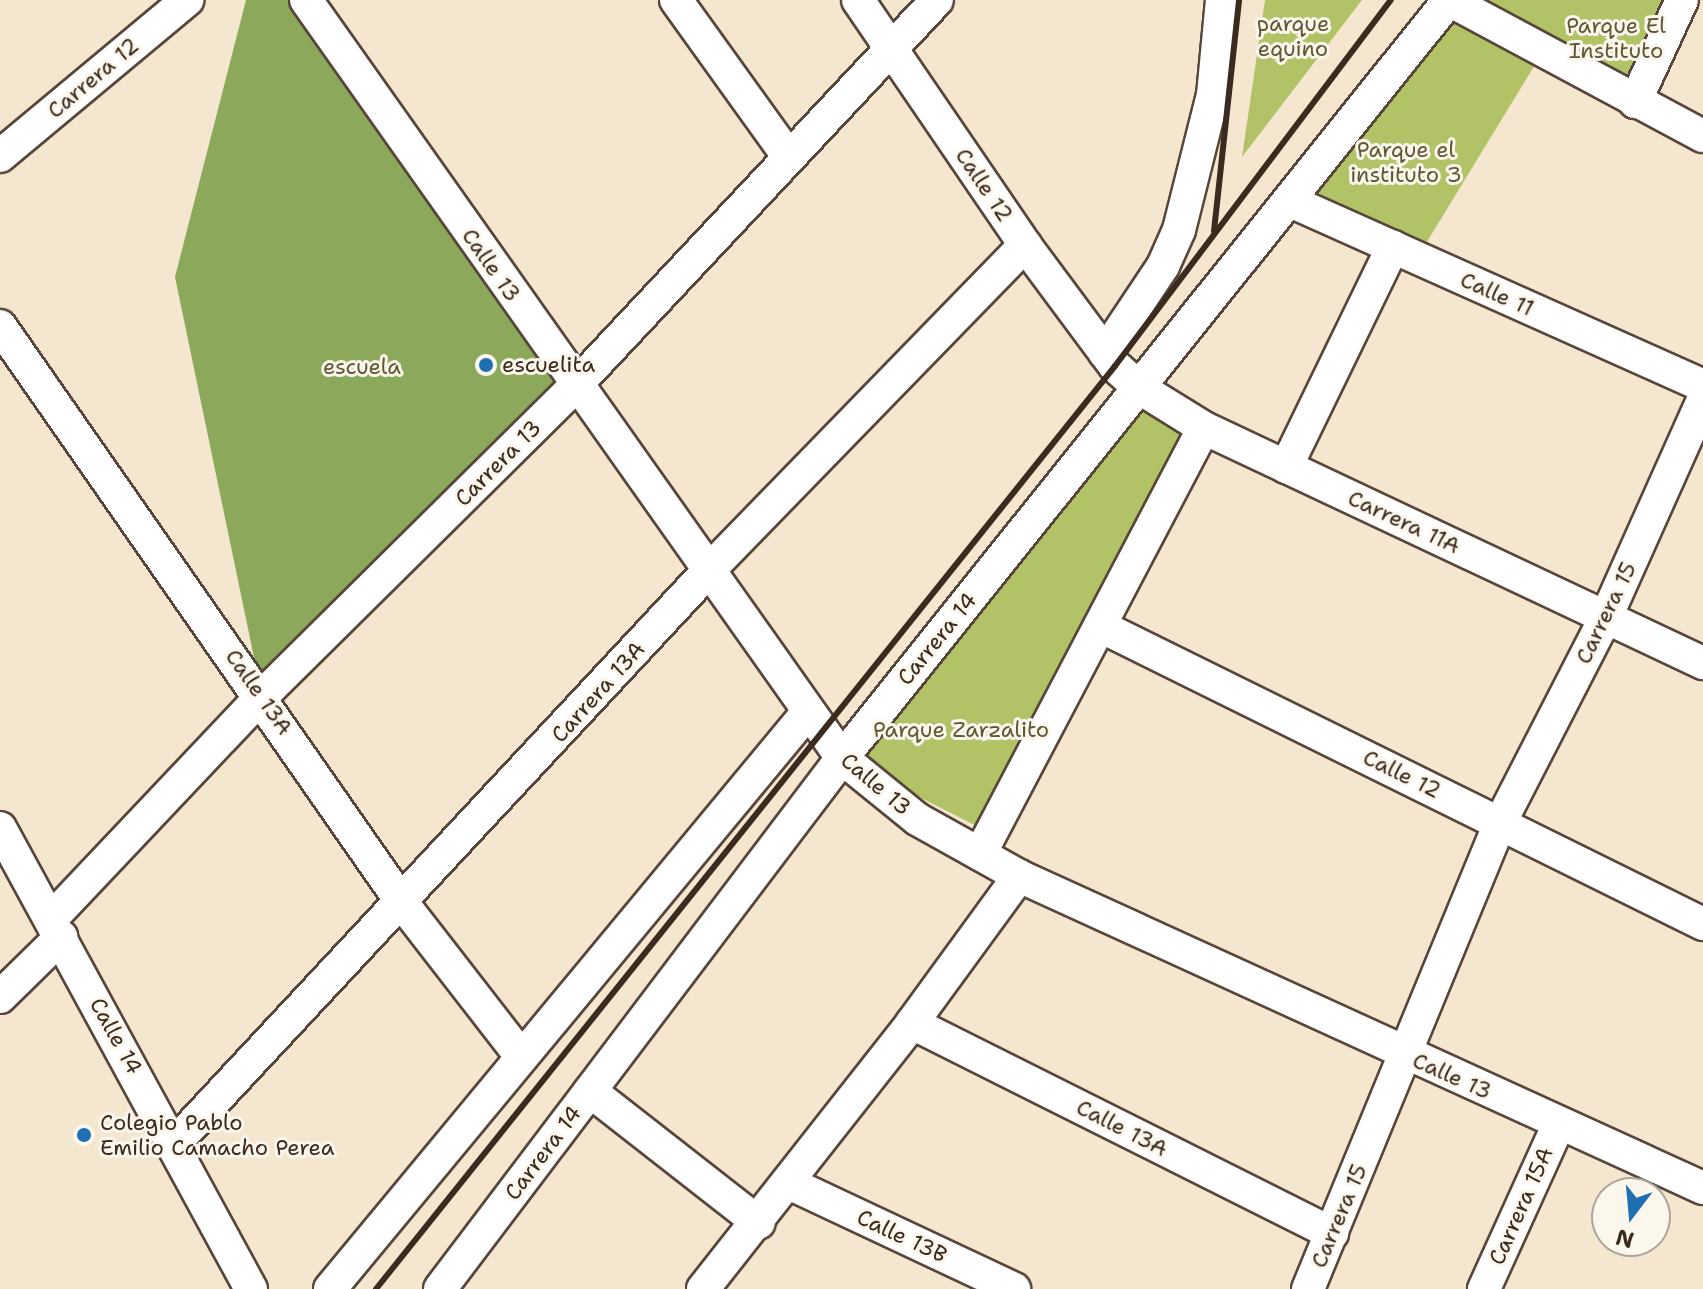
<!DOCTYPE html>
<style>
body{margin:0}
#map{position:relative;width:1703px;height:1289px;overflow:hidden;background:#f5e7cf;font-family:"Shantell Sans",sans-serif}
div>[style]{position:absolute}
.green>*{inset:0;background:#b1c366}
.forest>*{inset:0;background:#8ca95b}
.roads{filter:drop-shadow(2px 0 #574639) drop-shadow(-2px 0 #574639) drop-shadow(0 2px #574639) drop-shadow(0 -2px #574639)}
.street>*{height:32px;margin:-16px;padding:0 16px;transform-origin:16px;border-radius:16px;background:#fff}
.rail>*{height:6px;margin:-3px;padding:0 3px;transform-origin:3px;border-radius:3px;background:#3b2a1e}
.dots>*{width:22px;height:22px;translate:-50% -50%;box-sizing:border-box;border:4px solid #fbf7ec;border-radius:50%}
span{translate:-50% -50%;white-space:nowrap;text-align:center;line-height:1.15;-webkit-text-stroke:6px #fbf7ec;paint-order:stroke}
.park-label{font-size:22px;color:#5e5834}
.street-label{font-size:22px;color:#3b2a1e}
.poi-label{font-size:22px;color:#3b2a1e}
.left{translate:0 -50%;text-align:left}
.north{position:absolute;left:1591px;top:1177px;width:80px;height:80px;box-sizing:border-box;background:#fbf7ec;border:2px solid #aea59a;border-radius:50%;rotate:196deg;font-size:22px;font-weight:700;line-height:32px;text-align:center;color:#3b2a1e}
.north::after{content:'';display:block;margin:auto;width:28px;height:36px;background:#1f6fb2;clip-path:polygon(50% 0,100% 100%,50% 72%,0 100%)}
</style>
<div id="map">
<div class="green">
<div style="clip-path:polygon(1265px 0,1362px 0,1242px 157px)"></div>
<div style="clip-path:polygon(1449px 0,1541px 55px,1425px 245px,1311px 191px)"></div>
<div style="clip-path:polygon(1478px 0,1678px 0,1632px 93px)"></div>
<div style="clip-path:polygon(1145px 388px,1201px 422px,992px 834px,888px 781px,848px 750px)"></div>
</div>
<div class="forest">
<div style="clip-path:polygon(246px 0,306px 0,575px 386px,262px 696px,175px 277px)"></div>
</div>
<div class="roads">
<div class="street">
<div style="left:306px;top:0;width:928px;rotate:54.73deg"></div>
<div style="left:842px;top:758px;width:97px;rotate:39.1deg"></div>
<div style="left:917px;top:819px;width:117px;rotate:29.2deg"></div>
<div style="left:1019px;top:876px;width:752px;rotate:24.52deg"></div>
<div style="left:676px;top:0;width:192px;rotate:54.3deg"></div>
<div style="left:858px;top:0;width:297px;rotate:55.7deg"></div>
<div style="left:1025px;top:245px;width:151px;rotate:53.4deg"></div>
<div style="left:1115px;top:366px;width:31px;rotate:42deg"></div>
<div style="left:1138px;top:387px;width:78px;rotate:31.8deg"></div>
<div style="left:1204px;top:428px;width:552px;rotate:25.22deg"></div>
<div style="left:1635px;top:102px;width:112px;rotate:-65.3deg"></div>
<div style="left:0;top:156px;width:244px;rotate:-39.8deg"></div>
<div style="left:1290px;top:201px;width:453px;rotate:24.1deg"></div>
<div style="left:0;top:326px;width:705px;rotate:55.11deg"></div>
<div style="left:403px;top:904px;width:192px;rotate:52.2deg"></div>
<div style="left:1105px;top:353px;width:105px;rotate:-56.3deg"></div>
<div style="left:1163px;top:266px;width:39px;rotate:-66deg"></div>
<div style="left:1179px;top:230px;width:139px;rotate:-75.9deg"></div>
<div style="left:1213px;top:95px;width:95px;rotate:-84.6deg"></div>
<div style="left:1286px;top:467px;width:245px;rotate:-64.1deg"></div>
<div style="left:1100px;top:626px;width:673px;rotate:26.3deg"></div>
<div style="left:0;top:828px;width:525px;rotate:61.43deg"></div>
<div style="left:980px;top:854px;width:481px;rotate:-62.3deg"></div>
<div style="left:51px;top:919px;width:307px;rotate:-46.6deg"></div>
<div style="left:262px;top:696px;width:441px;rotate:-44.7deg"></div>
<div style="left:575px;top:386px;width:529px;rotate:-46.84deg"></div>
<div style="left:0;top:997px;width:86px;rotate:-44.5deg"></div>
<div style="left:912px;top:1023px;width:470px;rotate:26.6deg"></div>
<div style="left:590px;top:1091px;width:214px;rotate:38deg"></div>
<div style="left:175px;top:1143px;width:785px;rotate:-47.01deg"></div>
<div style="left:710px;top:569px;width:452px;rotate:-45.8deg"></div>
<div style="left:789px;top:1183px;width:249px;rotate:25.2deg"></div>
<div style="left:330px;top:1289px;width:748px;rotate:-50.37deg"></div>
<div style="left:440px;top:1289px;width:666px;rotate:-52.87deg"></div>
<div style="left:842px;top:758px;width:971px;rotate:-51.31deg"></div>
<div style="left:1449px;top:0;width:288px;rotate:28.2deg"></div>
<div style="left:703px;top:1289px;width:338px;rotate:-51.8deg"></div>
<div style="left:912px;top:1023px;width:182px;rotate:-53.9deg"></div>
<div style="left:1308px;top:1289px;width:504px;rotate:-67.61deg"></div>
<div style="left:1500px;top:823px;width:232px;rotate:-62.8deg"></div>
<div style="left:1606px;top:617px;width:238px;rotate:-65.9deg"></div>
<div style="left:1484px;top:1289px;width:181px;rotate:-65.6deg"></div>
</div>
</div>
<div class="rail">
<div style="left:1214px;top:231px;width:232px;rotate:-83.8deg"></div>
<div style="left:376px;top:1289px;width:1182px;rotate:-51.32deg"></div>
<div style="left:1115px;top:366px;width:458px;rotate:-53deg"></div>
</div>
<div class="dots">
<div style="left:486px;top:365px;background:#1f6fb2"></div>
<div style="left:84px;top:1135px;background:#1f6fb2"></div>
</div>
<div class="park-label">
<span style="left:1293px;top:36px">parque<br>equino</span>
<span style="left:1616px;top:38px">Parque El<br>Instituto</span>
<span style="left:1406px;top:162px">Parque el<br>instituto 3</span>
<span style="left:362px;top:367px">escuela</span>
<span style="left:961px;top:730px">Parque Zarzalito</span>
</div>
<div class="street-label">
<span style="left:93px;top:78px;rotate:-40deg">Carrera 12</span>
<span style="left:984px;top:185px;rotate:56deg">Calle 12</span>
<span style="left:491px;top:265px;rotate:55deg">Calle 13</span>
<span style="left:1497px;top:294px;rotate:24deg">Calle 11</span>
<span style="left:498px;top:463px;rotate:-45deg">Carrera 13</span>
<span style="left:1404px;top:522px;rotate:25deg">Carrera 11A</span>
<span style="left:1606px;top:613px;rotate:-64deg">Carrera 15</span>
<span style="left:937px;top:639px;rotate:-51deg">Carrera 14</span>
<span style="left:259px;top:692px;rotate:55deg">Calle 13A</span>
<span style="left:598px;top:692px;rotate:-48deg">Carrera 13A</span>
<span style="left:1402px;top:774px;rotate:26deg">Calle 12</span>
<span style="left:876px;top:784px;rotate:40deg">Calle 13</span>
<span style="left:116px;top:1036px;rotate:61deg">Calle 14</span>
<span style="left:1452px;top:1076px;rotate:24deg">Calle 13</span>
<span style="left:1122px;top:1128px;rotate:27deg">Calle 13A</span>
<span style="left:543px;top:1153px;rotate:-53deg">Carrera 14</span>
<span style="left:1521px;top:1206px;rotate:-66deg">Carrera 15A</span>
<span style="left:1339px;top:1216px;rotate:-67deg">Carrera 15</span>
<span style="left:902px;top:1236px;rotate:25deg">Calle 13B</span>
</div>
<div class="poi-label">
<span class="left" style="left:502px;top:365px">escuelita</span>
<span class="left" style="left:100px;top:1135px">Colegio Pablo<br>Emilio Camacho Perea</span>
</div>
<div class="north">N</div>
</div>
